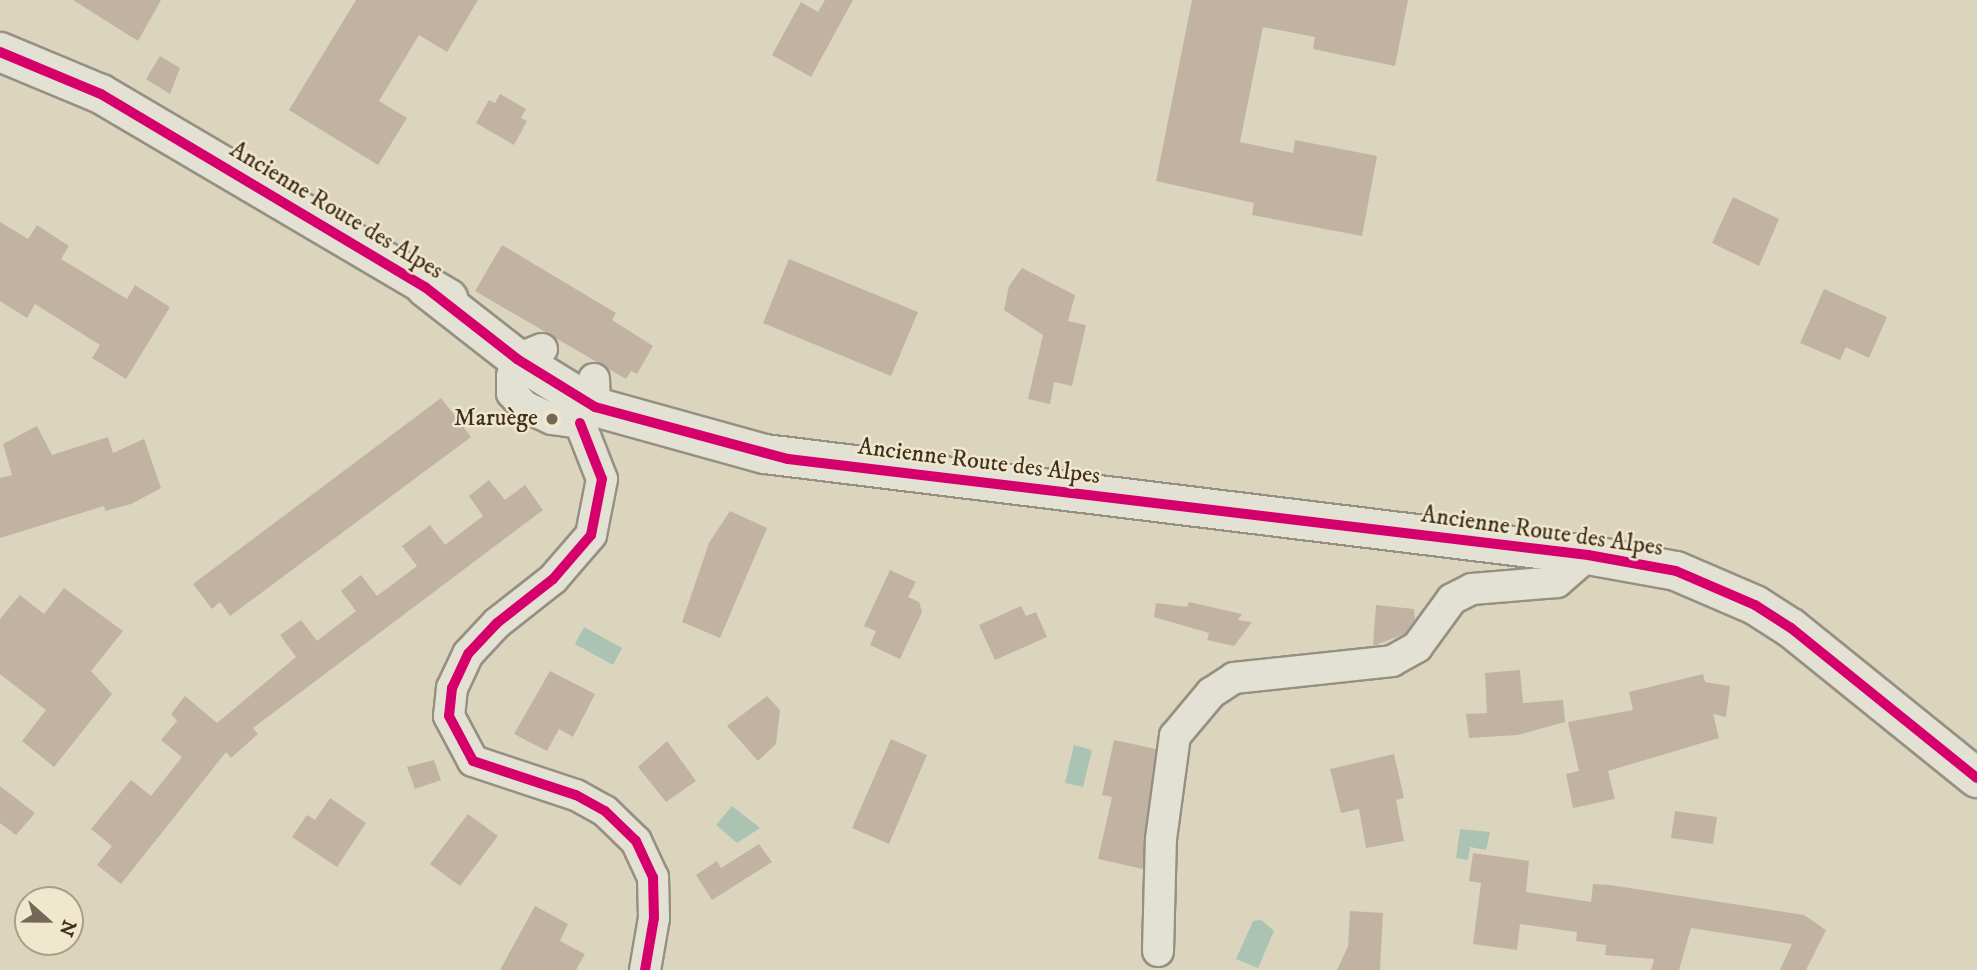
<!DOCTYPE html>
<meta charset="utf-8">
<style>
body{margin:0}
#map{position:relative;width:1977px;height:970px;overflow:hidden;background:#dbd5be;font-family:"IM FELL DW Pica",serif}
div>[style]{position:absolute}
.water>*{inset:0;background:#abc3b3}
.building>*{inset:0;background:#c2b2a2}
.roads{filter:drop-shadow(2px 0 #969082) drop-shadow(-2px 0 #969082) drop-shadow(0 2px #969082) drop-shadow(0 -2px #969082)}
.minor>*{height:30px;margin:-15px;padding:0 15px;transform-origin:15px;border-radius:15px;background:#e3e0d4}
.secondary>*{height:38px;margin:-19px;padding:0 19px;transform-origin:19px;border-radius:19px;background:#e3e0d4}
.cycleway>*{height:10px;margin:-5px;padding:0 5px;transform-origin:5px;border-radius:5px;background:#d6006c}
.dots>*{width:19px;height:19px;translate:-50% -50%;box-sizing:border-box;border:4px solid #efe8cd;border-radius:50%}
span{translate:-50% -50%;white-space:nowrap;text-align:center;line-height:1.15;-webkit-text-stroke:5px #efe8cd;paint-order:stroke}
.street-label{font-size:24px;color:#402e21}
.poi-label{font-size:24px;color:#402e21}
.right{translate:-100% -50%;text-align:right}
.north{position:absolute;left:14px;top:886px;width:70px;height:70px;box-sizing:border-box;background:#efe8cd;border:2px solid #a99e88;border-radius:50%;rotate:111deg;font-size:19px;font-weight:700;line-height:28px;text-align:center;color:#402e21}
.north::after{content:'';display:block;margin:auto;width:24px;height:32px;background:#766858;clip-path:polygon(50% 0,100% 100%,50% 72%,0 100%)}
</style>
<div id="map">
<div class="water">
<div style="clip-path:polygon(584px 627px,622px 648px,613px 665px,575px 644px)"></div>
<div style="clip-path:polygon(1074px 745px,1092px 750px,1083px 787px,1065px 783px)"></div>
<div style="clip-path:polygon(732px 806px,760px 828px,737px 843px,716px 825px)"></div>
<div style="clip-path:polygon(1460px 829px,1490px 832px,1486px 850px,1470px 847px,1468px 860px,1456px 858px)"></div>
<div style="clip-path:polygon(1261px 920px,1274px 931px,1258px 968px,1236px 959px,1253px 921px)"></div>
</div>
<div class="building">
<div style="clip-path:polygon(73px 0,161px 0,138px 41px)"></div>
<div style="clip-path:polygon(356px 0,478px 0,447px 52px,419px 35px,379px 101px,407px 118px,378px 165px,289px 110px)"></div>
<div style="clip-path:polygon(825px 0,853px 0,811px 77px,772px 55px,801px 2px,818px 12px)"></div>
<div style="clip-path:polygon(1192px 0,1408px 0,1395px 66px,1313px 49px,1315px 37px,1263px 27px,1240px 142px,1293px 153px,1295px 140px,1377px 156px,1362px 236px,1252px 215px,1254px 203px,1156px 181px)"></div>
<div style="clip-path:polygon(160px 56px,180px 68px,170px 94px,146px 79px)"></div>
<div style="clip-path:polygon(500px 94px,526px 109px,521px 118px,527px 121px,514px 145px,476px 123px,489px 100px,495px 103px)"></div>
<div style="clip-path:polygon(1733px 197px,1779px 219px,1759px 266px,1712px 243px)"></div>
<div style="clip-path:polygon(0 222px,28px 239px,37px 225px,69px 246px,61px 259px,127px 299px,135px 285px,170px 307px,126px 379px,92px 358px,100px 345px,35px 304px,27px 318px,0 301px)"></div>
<div style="clip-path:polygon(502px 245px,616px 313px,612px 320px,653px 346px,637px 374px,631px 371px,626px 379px,475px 291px)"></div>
<div style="clip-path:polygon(789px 259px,918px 312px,891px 376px,763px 323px)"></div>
<div style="clip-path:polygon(1022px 268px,1075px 295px,1068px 321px,1086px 325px,1072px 386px,1054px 382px,1050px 404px,1028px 399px,1043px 335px,1004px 310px,1009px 286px)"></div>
<div style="clip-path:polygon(1824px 289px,1887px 317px,1869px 358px,1846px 347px,1840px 360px,1800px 343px)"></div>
<div style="clip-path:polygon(441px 398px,471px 437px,230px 616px,220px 602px,212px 609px,193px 584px)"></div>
<div style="clip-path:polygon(37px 426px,52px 455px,108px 437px,113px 453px,144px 439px,161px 488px,131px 504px,105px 511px,104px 506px,0 538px,0 478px,12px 475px,3px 444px)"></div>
<div style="clip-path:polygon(489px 480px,505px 500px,525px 485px,543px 510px,253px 728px,258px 734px,231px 758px,226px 752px,121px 884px,97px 865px,112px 846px,91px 829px,131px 780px,151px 796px,182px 757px,161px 740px,177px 721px,171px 714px,185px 696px,217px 723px,296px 657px,280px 635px,301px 620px,317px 641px,356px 611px,341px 591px,361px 575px,377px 596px,417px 566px,402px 546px,430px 525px,445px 545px,483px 516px,469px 496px)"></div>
<div style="clip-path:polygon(730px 511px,767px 528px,720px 638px,682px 622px,709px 543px)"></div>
<div style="clip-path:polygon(890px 570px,916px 582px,908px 597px,919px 602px,922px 612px,900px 659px,870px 645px,876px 631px,864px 626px)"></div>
<div style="clip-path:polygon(64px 588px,123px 631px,91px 671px,112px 694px,54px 767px,22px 741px,46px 710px,0 674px,0 619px,20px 595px,44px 614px)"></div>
<div style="clip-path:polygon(1189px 602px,1242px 614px,1238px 620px,1252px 622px,1234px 646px,1207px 640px,1209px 633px,1154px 617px,1156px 603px,1187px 607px)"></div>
<div style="clip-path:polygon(1376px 605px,1414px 609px,1415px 620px,1405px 634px,1373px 646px)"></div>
<div style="clip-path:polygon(1021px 606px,1026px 616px,1036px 612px,1047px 637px,995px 660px,979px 625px)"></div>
<div style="clip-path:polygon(1520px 670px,1523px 703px,1563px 700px,1565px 722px,1518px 735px,1469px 738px,1466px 714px,1487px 713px,1485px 673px)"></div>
<div style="clip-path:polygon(550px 671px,595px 694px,573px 737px,559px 729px,547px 751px,514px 734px)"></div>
<div style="clip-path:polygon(1703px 674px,1705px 682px,1730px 686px,1726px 717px,1713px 714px,1719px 738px,1608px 771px,1615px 799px,1573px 808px,1566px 774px,1579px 771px,1568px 722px,1633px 710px,1629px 692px)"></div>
<div style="clip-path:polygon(767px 696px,780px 710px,776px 744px,758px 761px,727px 726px)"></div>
<div style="clip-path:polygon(891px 739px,927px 755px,889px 844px,852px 828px)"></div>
<div style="clip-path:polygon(1114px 740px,1156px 749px,1143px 869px,1098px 859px,1112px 797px,1102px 795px)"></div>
<div style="clip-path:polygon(667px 741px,696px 781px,666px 802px,638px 767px)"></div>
<div style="clip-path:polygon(1394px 754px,1404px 798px,1396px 800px,1404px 841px,1366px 848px,1359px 809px,1341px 813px,1330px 769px)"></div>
<div style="clip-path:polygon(434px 760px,441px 780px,415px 789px,407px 767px)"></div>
<div style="clip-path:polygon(0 786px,35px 813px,16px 835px,0 823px)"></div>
<div style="clip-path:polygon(330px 798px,366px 823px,337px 867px,292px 837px,307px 815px,315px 820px)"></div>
<div style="clip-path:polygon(1675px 811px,1717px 817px,1713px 844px,1671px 838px)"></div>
<div style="clip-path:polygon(468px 814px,498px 836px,460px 886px,430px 864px)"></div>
<div style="clip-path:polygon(759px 844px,772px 862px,712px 900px,696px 875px,717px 861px,721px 868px)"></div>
<div style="clip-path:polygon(1473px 853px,1529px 861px,1526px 892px,1591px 902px,1593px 884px,1610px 885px,1804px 915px,1826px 930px,1806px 970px,1780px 970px,1792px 944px,1691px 928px,1679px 970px,1651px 970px,1654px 959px,1605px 955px,1606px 945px,1576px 941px,1577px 932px,1520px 924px,1517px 950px,1473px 944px,1481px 883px,1469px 881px)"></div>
<div style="clip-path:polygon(535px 906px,568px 924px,560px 941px,585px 954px,576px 970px,500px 970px)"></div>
<div style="clip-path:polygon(1350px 911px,1383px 913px,1380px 970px,1337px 970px,1348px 946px)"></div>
</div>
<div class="roads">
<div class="minor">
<div style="left:542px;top:349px;width:27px;rotate:158deg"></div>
<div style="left:517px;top:359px;width:18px;rotate:106deg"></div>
<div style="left:512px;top:376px;width:17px;rotate:90deg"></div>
<div style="left:512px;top:393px;width:18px;rotate:47deg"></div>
<div style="left:524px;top:406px;width:31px;rotate:25deg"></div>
<div style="left:552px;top:419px;width:28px;rotate:8deg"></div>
<div style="left:580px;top:423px;width:22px;rotate:-47deg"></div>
<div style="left:595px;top:407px;width:28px;rotate:-92deg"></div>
<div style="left:580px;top:423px;width:60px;rotate:68.6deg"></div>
<div style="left:602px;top:479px;width:57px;rotate:101.1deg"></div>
<div style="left:591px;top:535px;width:58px;rotate:130.8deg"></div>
<div style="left:553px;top:579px;width:71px;rotate:141.8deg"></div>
<div style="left:497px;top:623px;width:42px;rotate:133.1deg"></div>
<div style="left:468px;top:654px;width:38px;rotate:115deg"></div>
<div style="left:452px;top:688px;width:28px;rotate:96deg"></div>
<div style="left:449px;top:716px;width:51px;rotate:61.9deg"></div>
<div style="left:473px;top:761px;width:108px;rotate:18.3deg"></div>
<div style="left:576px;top:795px;width:33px;rotate:29deg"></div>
<div style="left:605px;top:811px;width:43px;rotate:44.1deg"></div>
<div style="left:636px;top:841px;width:40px;rotate:65deg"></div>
<div style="left:653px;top:877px;width:41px;rotate:88.6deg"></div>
<div style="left:654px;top:918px;width:53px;rotate:99.8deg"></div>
<div style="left:1158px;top:951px;width:112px;rotate:-88.5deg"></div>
<div style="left:1161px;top:839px;width:104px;rotate:-82.3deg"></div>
<div style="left:1175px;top:736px;width:56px;rotate:-50.1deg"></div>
<div style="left:1211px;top:693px;width:27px;rotate:-33deg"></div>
<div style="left:1234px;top:678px;width:159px;rotate:-6.1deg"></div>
<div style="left:1392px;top:661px;width:29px;rotate:-29deg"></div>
<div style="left:1417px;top:647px;width:59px;rotate:-53.9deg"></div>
<div style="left:1452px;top:599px;width:22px;rotate:-27deg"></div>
<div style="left:1472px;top:589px;width:85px;rotate:-4.7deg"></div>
<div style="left:1557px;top:582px;width:41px;rotate:-41.1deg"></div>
</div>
<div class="secondary">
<div style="left:0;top:52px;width:109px;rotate:22.6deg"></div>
<div style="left:101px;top:94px;width:403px;rotate:30.5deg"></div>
<div style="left:425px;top:287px;width:117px;rotate:38deg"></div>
<div style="left:517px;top:359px;width:92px;rotate:31.6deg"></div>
<div style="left:595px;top:407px;width:176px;rotate:15.5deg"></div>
<div style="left:765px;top:454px;width:829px;rotate:7deg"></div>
<div style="left:1588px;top:555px;width:89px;rotate:10.3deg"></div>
<div style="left:1676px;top:571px;width:86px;rotate:23.3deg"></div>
<div style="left:1755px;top:605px;width:43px;rotate:32.6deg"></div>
<div style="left:1791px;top:628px;width:239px;rotate:38.9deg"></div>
</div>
</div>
<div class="cycleway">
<div style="left:0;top:52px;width:109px;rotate:22.6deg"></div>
<div style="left:101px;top:94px;width:377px;rotate:30.8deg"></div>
<div style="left:425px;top:287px;width:117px;rotate:38deg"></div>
<div style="left:517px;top:359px;width:92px;rotate:31.6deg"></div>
<div style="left:595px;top:407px;width:200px;rotate:15.1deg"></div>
<div style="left:788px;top:459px;width:806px;rotate:6.84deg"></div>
<div style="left:1588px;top:555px;width:89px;rotate:10.3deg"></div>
<div style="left:1676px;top:571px;width:86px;rotate:23.3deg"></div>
<div style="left:1755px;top:605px;width:43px;rotate:32.6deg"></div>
<div style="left:1791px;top:628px;width:239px;rotate:38.9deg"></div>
<div style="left:580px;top:423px;width:60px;rotate:68.6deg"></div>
<div style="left:602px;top:479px;width:57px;rotate:101.1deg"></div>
<div style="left:591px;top:535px;width:58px;rotate:130.8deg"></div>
<div style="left:553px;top:579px;width:71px;rotate:141.8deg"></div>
<div style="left:497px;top:623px;width:42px;rotate:133.1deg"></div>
<div style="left:468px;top:654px;width:38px;rotate:115deg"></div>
<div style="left:452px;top:688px;width:28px;rotate:96deg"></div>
<div style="left:449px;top:716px;width:51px;rotate:61.9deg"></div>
<div style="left:473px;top:761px;width:108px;rotate:18.3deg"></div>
<div style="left:576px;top:795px;width:33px;rotate:29deg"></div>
<div style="left:605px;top:811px;width:43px;rotate:44.1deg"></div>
<div style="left:636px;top:841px;width:40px;rotate:65deg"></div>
<div style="left:653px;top:877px;width:41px;rotate:88.6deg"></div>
<div style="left:654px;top:918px;width:53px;rotate:99.8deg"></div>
</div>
<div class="dots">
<div style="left:552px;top:419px;background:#766858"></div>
</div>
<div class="street-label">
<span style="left:336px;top:211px;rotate:31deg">Ancienne Route des Alpes</span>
<span style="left:979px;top:462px;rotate:7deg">Ancienne Route des Alpes</span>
<span style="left:1542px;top:532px;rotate:8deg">Ancienne Route des Alpes</span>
</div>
<div class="poi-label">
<span class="right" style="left:538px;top:419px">Maruège</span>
</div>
<div class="north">N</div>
</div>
